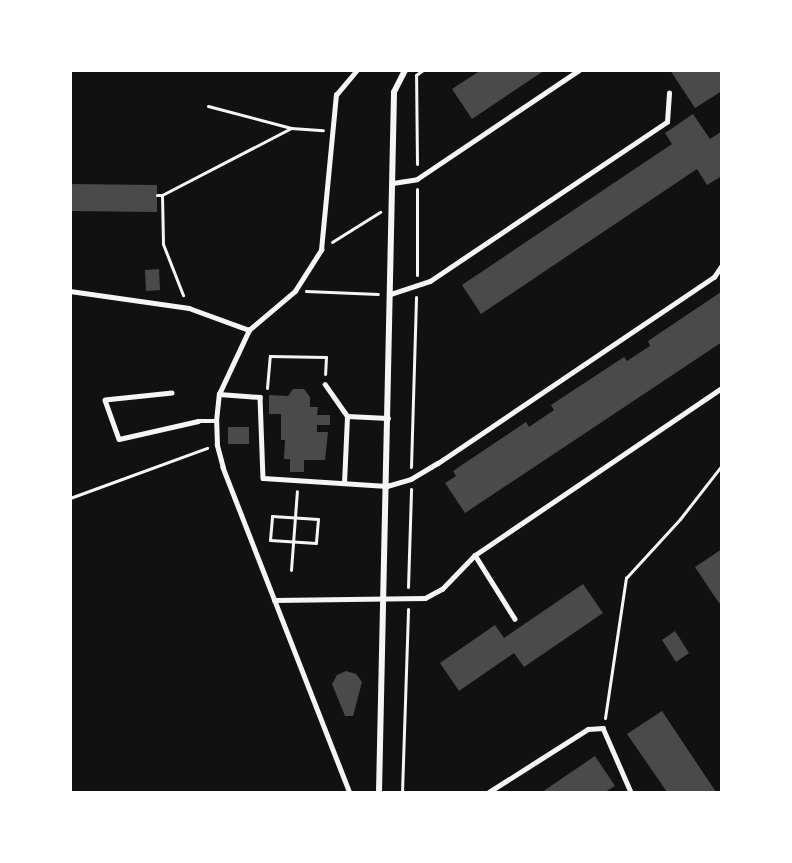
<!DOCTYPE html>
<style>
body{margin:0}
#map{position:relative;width:792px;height:863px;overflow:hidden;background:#111;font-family:"Roboto Condensed",sans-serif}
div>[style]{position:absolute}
.building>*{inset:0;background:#4a4a4a}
.path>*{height:3px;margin:-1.5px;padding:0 1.5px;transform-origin:1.5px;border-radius:1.5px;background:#f5f5f5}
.service>*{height:4.5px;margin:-2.25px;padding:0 2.25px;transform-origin:2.25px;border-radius:2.25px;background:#f5f5f5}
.minor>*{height:6px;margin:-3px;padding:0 3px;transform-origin:3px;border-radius:3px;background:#f5f5f5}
span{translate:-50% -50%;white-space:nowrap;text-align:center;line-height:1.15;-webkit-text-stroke:5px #fff;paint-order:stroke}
.frame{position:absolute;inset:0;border:72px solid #fff;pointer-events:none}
</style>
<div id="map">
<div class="building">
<div style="clip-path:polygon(481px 70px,545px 70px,472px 119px,452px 89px)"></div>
<div style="clip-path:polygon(670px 70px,722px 70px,722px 91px,695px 108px)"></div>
<div style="clip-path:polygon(693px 114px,710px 139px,722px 131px,722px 176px,707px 185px,697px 169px,481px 314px,462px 285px,672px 144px,665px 133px)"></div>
<div style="clip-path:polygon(70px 184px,157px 185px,157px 212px,70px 211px)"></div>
<div style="clip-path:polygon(159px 269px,160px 290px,146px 291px,145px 270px)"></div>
<div style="clip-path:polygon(721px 292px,722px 342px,465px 513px,445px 483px,456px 476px,453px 471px,526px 422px,529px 427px,554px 410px,551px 405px,624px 357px,627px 361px,650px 346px,648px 341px)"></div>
<div style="clip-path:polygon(293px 389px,304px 389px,310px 397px,310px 407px,318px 407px,317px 415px,330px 415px,330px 425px,317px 425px,317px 432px,328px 432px,325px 460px,304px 460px,304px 472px,290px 472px,290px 459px,284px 459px,285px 440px,281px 440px,281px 414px,269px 414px,269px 395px,288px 396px)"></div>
<div style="clip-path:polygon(228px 427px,249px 427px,249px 444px,228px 444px)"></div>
<div style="clip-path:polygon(722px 549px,722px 602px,719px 603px,695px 567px)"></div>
<div style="clip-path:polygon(583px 584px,603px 613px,524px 667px,514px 653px,459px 691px,440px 663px,495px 625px,504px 638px)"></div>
<div style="clip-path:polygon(675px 631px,689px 653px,676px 662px,662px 640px)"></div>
<div style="clip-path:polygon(346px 671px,356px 674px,362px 682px,353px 716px,345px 716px,332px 684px,337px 675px)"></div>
<div style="clip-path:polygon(662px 711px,716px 792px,667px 792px,627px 734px)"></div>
<div style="clip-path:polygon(595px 756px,615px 786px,605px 792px,542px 792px)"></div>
</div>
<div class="path">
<div style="left:208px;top:106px;width:86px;rotate:14.8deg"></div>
<div style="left:291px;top:128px;width:32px;rotate:4deg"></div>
<div style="left:417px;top:164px;width:89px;rotate:-90.6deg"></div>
<div style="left:416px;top:75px;width:9px;rotate:-36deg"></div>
<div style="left:157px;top:195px;width:5px"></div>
<div style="left:162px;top:195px;width:49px;rotate:88.8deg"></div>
<div style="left:163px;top:244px;width:55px;rotate:68.6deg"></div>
<div style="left:162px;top:195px;width:145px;rotate:-27.4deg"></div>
<div style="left:332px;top:242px;width:57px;rotate:-32deg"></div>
<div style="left:417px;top:275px;width:86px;rotate:-90deg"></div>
<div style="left:306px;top:291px;width:72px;rotate:2.4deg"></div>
<div style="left:267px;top:388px;width:32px;rotate:-85deg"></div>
<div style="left:270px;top:356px;width:56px;rotate:1deg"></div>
<div style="left:326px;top:357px;width:17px;rotate:93deg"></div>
<div style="left:411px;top:467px;width:170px;rotate:-88.3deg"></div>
<div style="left:70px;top:498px;width:146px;rotate:-20.1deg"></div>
<div style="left:272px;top:516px;width:46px;rotate:3.7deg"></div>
<div style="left:318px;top:519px;width:24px;rotate:95deg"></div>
<div style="left:316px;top:543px;width:46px;rotate:-176.3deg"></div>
<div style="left:270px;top:540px;width:24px;rotate:-85deg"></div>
<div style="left:291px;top:570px;width:79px;rotate:-85.7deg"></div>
<div style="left:408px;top:587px;width:98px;rotate:-88.2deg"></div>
<div style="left:605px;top:718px;width:142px;rotate:-81.5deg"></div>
<div style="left:626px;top:578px;width:80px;rotate:-47.5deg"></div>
<div style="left:680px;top:519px;width:68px;rotate:-52.1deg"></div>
<div style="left:402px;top:792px;width:183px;rotate:-88.1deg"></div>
</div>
<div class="service">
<div style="left:393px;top:183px;width:24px;rotate:-9deg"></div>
<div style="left:417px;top:179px;width:195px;rotate:-33.9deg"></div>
<div style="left:70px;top:291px;width:120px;rotate:8.1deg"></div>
<div style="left:189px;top:308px;width:64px;rotate:20.1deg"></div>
<div style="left:391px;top:294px;width:41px;rotate:-18.4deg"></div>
<div style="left:430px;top:281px;width:285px;rotate:-33.9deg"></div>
<div style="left:667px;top:122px;width:29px;rotate:-86deg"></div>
<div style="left:325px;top:384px;width:39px;rotate:55deg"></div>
<div style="left:172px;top:393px;width:67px;rotate:174deg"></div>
<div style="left:105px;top:400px;width:41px;rotate:70.3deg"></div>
<div style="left:119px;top:439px;width:81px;rotate:-12.8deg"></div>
<div style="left:198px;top:421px;width:18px"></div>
<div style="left:219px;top:394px;width:41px;rotate:4.2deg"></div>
<div style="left:260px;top:397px;width:81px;rotate:87.9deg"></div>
<div style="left:263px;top:478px;width:124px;rotate:3.7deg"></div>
<div style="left:387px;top:486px;width:25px;rotate:-16deg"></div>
<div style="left:411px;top:479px;width:31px;rotate:-31deg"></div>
<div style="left:438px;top:463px;width:333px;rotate:-34deg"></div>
<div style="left:714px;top:277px;width:14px;rotate:-56deg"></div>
<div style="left:344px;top:483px;width:67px;rotate:-87.4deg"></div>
<div style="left:347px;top:416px;width:41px;rotate:2.8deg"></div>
<div style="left:475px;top:555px;width:75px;rotate:58deg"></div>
<div style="left:274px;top:600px;width:151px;rotate:-0.8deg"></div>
<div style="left:425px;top:598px;width:19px;rotate:-28deg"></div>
<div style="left:442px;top:589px;width:47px;rotate:-45.9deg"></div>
<div style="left:475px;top:555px;width:298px;rotate:-34.1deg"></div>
<div style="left:349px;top:792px;width:348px;rotate:-111.3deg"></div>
<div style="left:223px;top:468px;width:24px;rotate:-105deg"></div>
<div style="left:217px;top:445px;width:24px;rotate:-92deg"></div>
<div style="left:216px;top:421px;width:27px;rotate:-84deg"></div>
<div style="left:219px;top:394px;width:71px;rotate:-64.9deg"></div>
<div style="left:249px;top:330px;width:60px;rotate:-40.3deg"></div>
<div style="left:295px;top:291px;width:49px;rotate:-57.6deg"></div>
<div style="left:321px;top:250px;width:156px;rotate:-84.5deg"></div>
<div style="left:336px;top:95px;width:33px;rotate:-50deg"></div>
<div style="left:489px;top:792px;width:117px;rotate:-32.5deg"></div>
<div style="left:588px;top:729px;width:15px;rotate:-4deg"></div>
<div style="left:603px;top:728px;width:70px;rotate:66.4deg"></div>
</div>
<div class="minor">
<div style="left:379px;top:792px;width:700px;rotate:-88.77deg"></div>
<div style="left:394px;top:92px;width:25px;rotate:-63deg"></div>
</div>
<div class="frame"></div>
</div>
